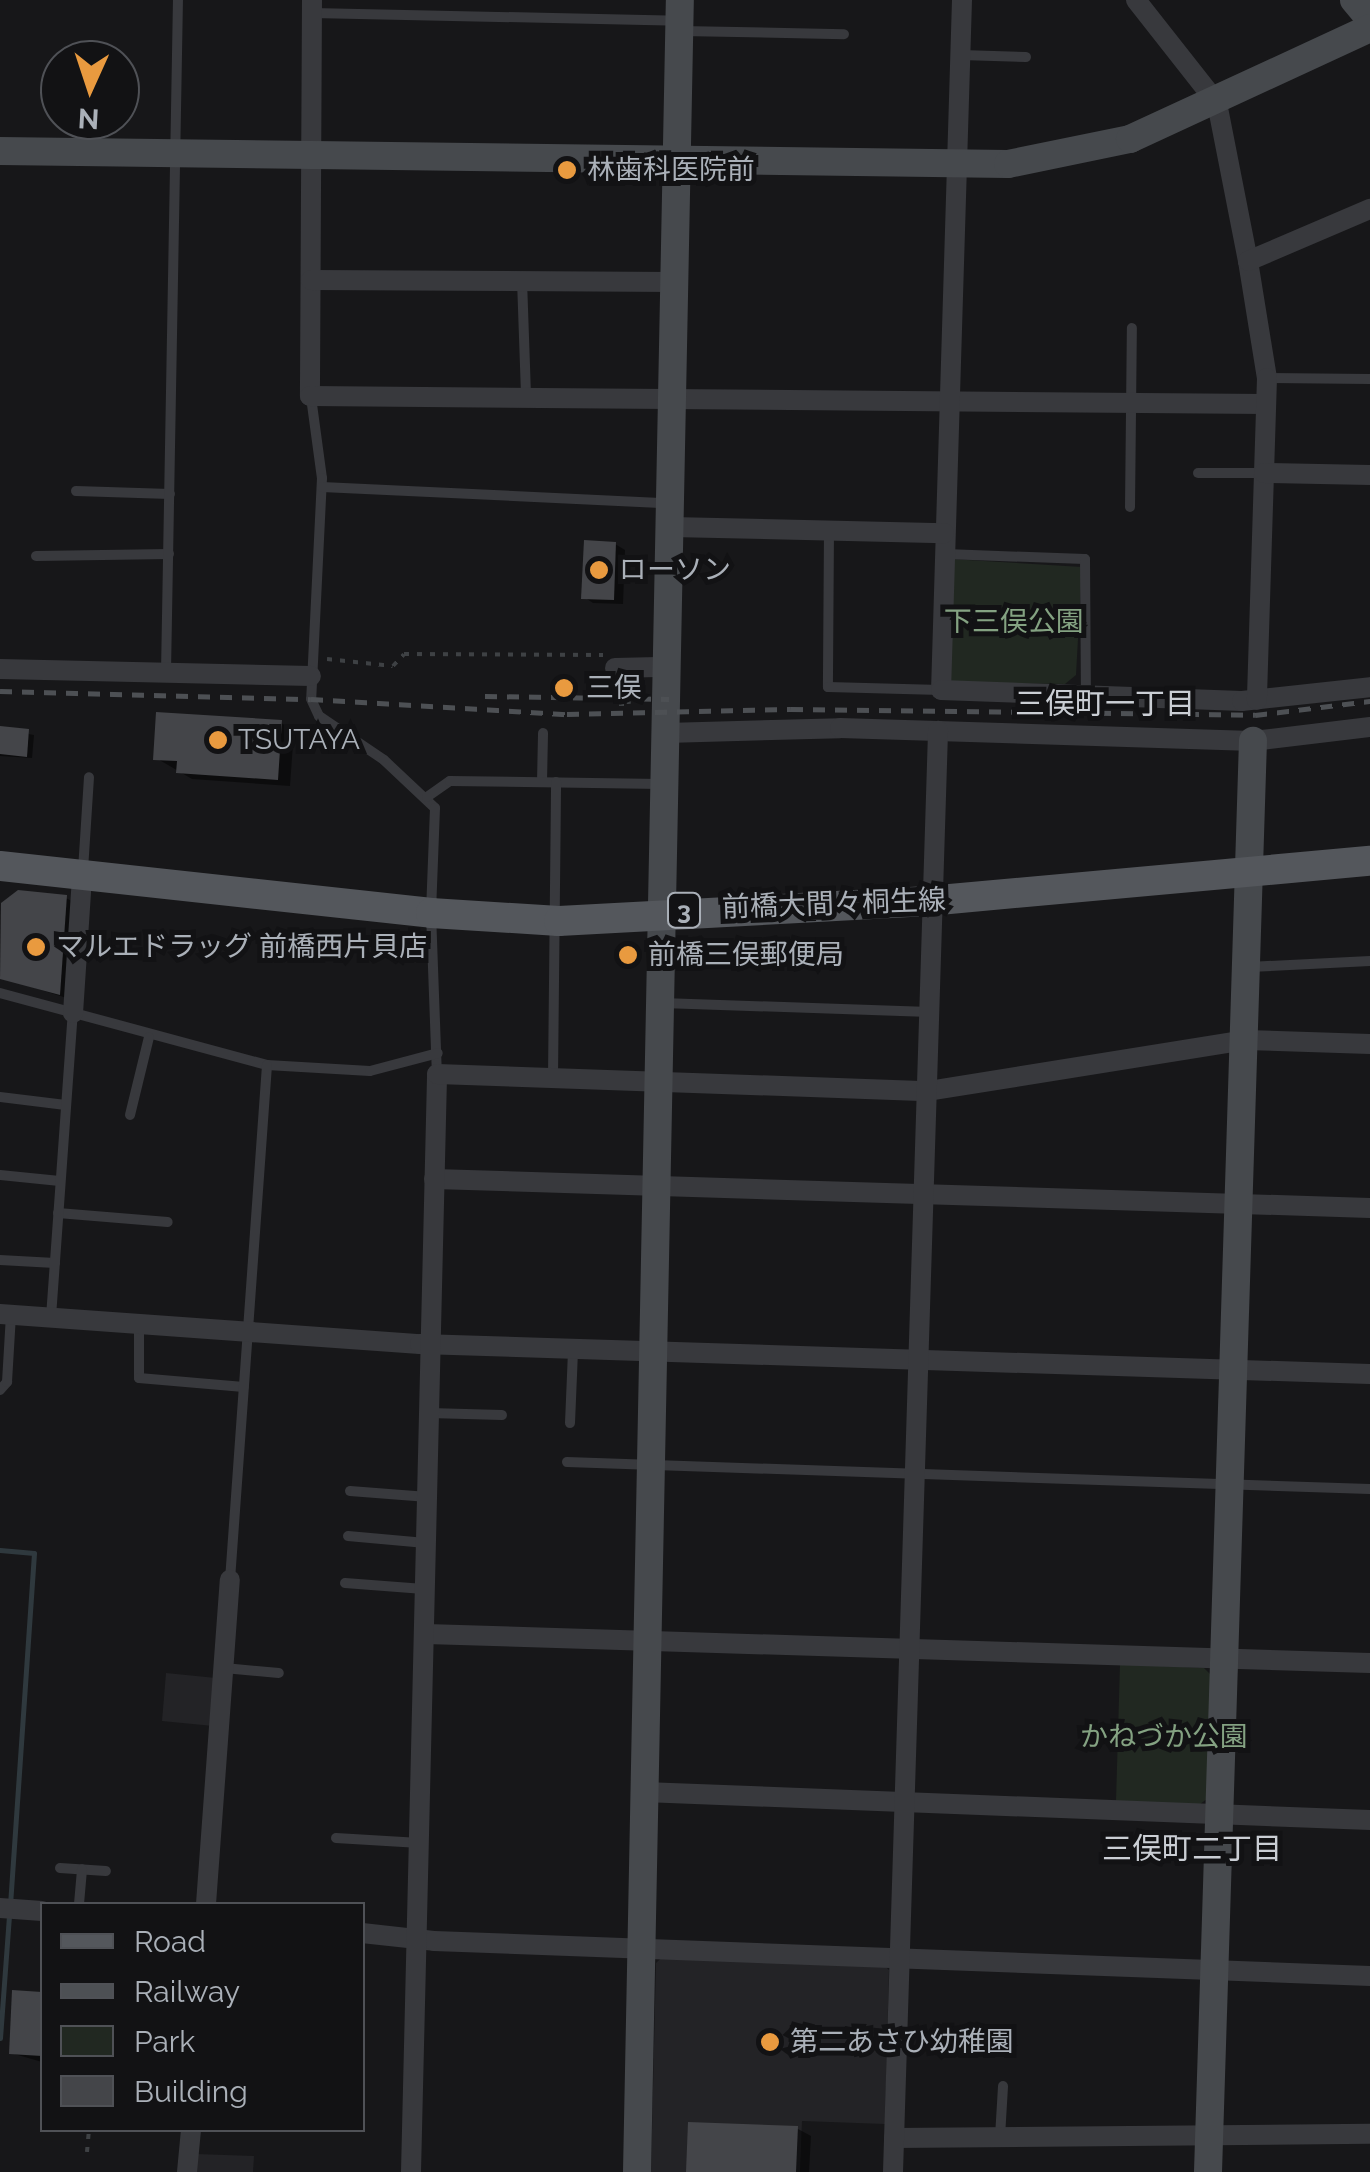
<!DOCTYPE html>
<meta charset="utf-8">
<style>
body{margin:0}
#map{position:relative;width:1370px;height:2172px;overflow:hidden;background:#171719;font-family:Raleway,"Noto Sans JP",sans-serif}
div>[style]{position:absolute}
.built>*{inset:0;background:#232326}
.green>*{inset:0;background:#212821}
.shadow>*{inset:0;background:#0007}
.stream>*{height:5px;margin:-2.5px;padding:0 2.5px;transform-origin:2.5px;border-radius:2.5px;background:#2f393e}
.building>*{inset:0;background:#444549}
.path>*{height:4px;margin-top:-2px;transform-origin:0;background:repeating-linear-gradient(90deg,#3e4144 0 5px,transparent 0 13px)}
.lane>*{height:10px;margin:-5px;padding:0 5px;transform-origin:5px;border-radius:5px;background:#38393d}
.street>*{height:20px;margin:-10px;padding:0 10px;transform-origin:10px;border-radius:10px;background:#38393d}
.secondary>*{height:28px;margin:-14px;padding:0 14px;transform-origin:14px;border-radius:14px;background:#46494d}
.primary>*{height:30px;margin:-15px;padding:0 15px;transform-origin:15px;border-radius:15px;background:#54575c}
.rail>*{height:5px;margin-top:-2.5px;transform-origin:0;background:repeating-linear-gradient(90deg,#4d5054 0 12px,transparent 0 22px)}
.dots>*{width:28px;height:28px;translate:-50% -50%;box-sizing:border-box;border:5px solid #121214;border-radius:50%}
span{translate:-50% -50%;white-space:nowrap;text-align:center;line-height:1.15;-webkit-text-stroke:10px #121214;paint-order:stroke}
.shield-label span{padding:2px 8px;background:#121214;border:2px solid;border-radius:8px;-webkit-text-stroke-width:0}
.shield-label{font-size:25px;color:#aab0b8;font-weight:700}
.poi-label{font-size:28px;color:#aab0b8}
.left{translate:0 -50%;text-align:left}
.park-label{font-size:28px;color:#84a282}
.street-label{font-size:28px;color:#aab0b8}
.neighbourhood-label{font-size:30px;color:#caced4}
.legend{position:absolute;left:40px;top:1902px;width:325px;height:230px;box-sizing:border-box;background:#121214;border:2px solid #4f5156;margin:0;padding:12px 18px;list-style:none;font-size:30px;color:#aab0b8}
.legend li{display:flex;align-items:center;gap:20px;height:50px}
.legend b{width:50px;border:2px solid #4f5156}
.north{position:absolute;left:40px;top:40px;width:100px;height:100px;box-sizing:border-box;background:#121214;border:2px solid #4f5156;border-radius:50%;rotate:183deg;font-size:28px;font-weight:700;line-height:40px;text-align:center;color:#aab0b8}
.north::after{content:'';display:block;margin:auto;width:35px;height:45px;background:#e99a3f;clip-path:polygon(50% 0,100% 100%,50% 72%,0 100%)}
</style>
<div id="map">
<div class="built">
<div style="clip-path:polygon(166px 1673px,216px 1678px,213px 1726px,162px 1721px)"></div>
<div style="clip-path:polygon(663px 1956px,882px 1963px,889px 1970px,885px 2124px,802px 2121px,800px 2172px,651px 2172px,656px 1963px)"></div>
<div style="clip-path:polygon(196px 2154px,254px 2156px,253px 2172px,195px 2172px)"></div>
</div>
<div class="green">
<div style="clip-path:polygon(950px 559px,1082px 567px,1076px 675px,1065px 684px,949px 682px)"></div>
<div style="clip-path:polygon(1120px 1664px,1204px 1668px,1212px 1676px,1208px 1798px,1199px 1805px,1116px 1801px)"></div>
</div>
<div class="shadow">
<div style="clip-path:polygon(615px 544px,625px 550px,623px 604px,593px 603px,584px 597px)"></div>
<div style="clip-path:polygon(281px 723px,294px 730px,290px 786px,192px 779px,156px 758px)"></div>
<div style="clip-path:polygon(0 729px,34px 735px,32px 758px,0 756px)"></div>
<div style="clip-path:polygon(66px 898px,79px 905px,73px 1000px,0 977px,3px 904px)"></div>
<div style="clip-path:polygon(14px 1992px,42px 1993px,42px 2062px,11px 2053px)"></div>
<div style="clip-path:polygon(798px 2129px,811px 2136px,809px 2172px,688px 2172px)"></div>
</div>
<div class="stream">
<div style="left:0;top:1550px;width:34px;rotate:5deg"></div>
<div style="left:34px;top:1553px;width:353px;rotate:93.9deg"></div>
<div style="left:0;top:2038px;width:122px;rotate:-85.8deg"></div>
</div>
<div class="building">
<div style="clip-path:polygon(584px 540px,616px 542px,614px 600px,581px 599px)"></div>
<div style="clip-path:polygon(156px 712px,282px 720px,278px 780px,176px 773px,177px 761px,153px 760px)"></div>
<div style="clip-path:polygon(0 726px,29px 729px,27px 757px,0 754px)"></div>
<div style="clip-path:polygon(18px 890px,67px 895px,60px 995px,0 979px,1px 903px)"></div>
<div style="clip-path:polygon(12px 1990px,42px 1992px,42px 2056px,9px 2054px)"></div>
<div style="clip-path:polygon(688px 2122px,798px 2126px,796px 2172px,686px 2172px)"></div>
</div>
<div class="path">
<div style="left:327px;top:659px;width:66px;rotate:6.1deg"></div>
<div style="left:393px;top:666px;width:16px;rotate:-47deg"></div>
<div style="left:404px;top:654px;width:199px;rotate:0.3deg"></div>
<div style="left:619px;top:704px;width:10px"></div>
<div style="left:629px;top:704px;width:20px;rotate:-101deg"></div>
<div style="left:87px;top:2152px;width:22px;rotate:-85deg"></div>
</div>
<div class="lane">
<div style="left:312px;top:13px;width:367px;rotate:1.2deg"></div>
<div style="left:681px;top:31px;width:163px;rotate:1.1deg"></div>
<div style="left:961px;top:55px;width:65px;rotate:1.8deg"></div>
<div style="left:522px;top:280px;width:117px;rotate:88deg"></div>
<div style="left:1268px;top:378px;width:102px;rotate:0.6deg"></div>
<div style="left:311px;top:397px;width:82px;rotate:82.3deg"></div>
<div style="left:322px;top:478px;width:221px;rotate:92.8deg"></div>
<div style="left:311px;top:699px;width:19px;rotate:65deg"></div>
<div style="left:319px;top:716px;width:78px;rotate:34.1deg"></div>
<div style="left:384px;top:760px;width:70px;rotate:43.3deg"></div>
<div style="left:435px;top:808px;width:105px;rotate:92.2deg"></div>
<div style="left:431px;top:913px;width:161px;rotate:87.9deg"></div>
<div style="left:1198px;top:473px;width:66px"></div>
<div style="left:322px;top:487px;width:344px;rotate:2.7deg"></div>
<div style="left:76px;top:491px;width:94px;rotate:1.8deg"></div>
<div style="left:1130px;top:507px;width:179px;rotate:-89.4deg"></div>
<div style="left:829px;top:530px;width:157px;rotate:90.4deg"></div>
<div style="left:828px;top:687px;width:113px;rotate:1.5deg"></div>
<div style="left:946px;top:554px;width:139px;rotate:2.1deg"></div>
<div style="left:1085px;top:559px;width:137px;rotate:89.6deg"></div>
<div style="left:36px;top:556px;width:133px;rotate:-0.9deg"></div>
<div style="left:166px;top:672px;width:672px;rotate:-88.98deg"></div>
<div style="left:542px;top:782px;width:49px;rotate:-88.8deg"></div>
<div style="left:427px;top:797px;width:28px;rotate:-35deg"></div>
<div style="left:450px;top:781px;width:211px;rotate:0.8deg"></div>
<div style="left:83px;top:870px;width:93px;rotate:-86.3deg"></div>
<div style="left:1249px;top:967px;width:121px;rotate:-2.8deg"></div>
<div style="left:0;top:993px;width:277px;rotate:15.1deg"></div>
<div style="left:267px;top:1065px;width:103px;rotate:3.3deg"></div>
<div style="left:370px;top:1071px;width:70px;rotate:-14.8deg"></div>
<div style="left:662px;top:1003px;width:268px;rotate:1.9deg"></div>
<div style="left:553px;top:1077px;width:295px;rotate:-89.4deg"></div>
<div style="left:0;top:1097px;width:66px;rotate:6.9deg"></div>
<div style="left:130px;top:1115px;width:80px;rotate:-76.3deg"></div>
<div style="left:0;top:1175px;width:60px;rotate:5.7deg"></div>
<div style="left:58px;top:1213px;width:110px;rotate:4.7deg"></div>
<div style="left:0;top:1260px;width:55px;rotate:3.1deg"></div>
<div style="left:51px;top:1317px;width:305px;rotate:-85.9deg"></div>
<div style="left:139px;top:1324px;width:54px;rotate:90deg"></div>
<div style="left:139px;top:1378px;width:105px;rotate:4.9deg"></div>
<div style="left:0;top:1390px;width:11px;rotate:-49deg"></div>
<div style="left:7px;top:1382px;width:67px;rotate:-86.6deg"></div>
<div style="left:429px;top:1413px;width:73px;rotate:1.6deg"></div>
<div style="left:570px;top:1423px;width:73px;rotate:-87.6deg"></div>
<div style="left:567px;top:1462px;width:803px;rotate:1.93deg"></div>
<div style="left:350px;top:1491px;width:78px;rotate:4.4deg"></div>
<div style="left:348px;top:1536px;width:78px;rotate:5.1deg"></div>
<div style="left:230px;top:1580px;width:516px;rotate:-85.89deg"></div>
<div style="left:345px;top:1583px;width:79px;rotate:4.3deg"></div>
<div style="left:224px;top:1668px;width:55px;rotate:5.2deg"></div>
<div style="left:336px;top:1838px;width:84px;rotate:3.4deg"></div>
<div style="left:60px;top:1868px;width:46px;rotate:3.7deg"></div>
<div style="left:79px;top:1904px;width:35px;rotate:-85deg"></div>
<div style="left:1000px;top:2137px;width:51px;rotate:-86.6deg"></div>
</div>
<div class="street">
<div style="left:312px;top:0;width:396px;rotate:90.3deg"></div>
<div style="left:310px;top:396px;width:955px;rotate:0.48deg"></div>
<div style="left:962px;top:0;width:690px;rotate:91.74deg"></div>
<div style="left:941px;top:690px;width:301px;rotate:2.1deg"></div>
<div style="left:1242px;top:701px;width:129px;rotate:-6.2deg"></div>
<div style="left:1136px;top:0;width:131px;rotate:51.8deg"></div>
<div style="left:1217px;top:103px;width:161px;rotate:78.9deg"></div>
<div style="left:1248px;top:261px;width:119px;rotate:80.8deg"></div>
<div style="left:1267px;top:378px;width:322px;rotate:91.8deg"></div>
<div style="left:1248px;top:261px;width:133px;rotate:-23.1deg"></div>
<div style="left:311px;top:280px;width:363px;rotate:0.3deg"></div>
<div style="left:1264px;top:473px;width:106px;rotate:1.1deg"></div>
<div style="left:671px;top:527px;width:273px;rotate:1.3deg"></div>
<div style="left:615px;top:668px;width:43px;rotate:-1.3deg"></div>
<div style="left:0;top:669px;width:311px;rotate:1.3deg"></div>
<div style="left:666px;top:733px;width:174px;rotate:-1.6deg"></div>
<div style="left:840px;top:728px;width:413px;rotate:1.8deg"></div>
<div style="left:1253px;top:741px;width:118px;rotate:-6.8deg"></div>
<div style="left:73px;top:1013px;width:137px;rotate:-86.2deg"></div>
<div style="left:434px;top:1179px;width:936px;rotate:1.77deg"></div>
<div style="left:0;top:1314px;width:421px;rotate:4.1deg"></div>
<div style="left:420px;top:1344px;width:950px;rotate:1.81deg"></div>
<div style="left:426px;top:1634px;width:944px;rotate:1.76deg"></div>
<div style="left:644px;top:1792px;width:727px;rotate:2.21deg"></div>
<div style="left:206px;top:1904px;width:325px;rotate:-85.8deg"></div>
<div style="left:0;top:1908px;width:42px;rotate:4.1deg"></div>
<div style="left:362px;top:1933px;width:72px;rotate:6.3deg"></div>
<div style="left:434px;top:1941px;width:937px;rotate:2.14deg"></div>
<div style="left:894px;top:2138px;width:476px;rotate:-0.5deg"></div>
<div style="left:187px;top:2172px;width:42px;rotate:-84.6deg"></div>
<div style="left:411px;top:2172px;width:1098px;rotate:-88.64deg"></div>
<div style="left:437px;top:1074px;width:491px;rotate:2deg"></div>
<div style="left:928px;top:1091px;width:321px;rotate:-9.1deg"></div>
<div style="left:1245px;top:1040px;width:125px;rotate:1.8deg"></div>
<div style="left:893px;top:2172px;width:1442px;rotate:-88.21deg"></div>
</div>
<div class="secondary">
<div style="left:1354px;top:0;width:25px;rotate:50deg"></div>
<div style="left:0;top:151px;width:1008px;rotate:0.74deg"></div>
<div style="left:1008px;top:164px;width:125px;rotate:-11.6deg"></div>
<div style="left:1130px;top:139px;width:264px;rotate:-24.8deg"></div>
<div style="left:637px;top:2172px;width:2172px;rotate:-88.87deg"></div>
<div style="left:1208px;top:2172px;width:1432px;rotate:-88.2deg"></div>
</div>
<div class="primary">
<div style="left:0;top:866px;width:434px;rotate:6.2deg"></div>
<div style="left:431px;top:913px;width:128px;rotate:3.6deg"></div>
<div style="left:559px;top:921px;width:370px;rotate:-3.1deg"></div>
<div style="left:928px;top:901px;width:444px;rotate:-5.2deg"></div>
</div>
<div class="rail">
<div style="left:0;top:691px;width:311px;rotate:1.5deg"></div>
<div style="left:311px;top:699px;width:256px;rotate:3.4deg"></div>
<div style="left:567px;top:714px;width:224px;rotate:-1.3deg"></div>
<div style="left:791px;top:709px;width:464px;rotate:0.7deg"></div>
<div style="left:1255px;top:715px;width:116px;rotate:-6.9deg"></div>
<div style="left:485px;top:696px;width:184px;rotate:0.9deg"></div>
</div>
<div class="dots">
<div style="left:567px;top:170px;background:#e99a3f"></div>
<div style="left:599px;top:570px;background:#e99a3f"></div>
<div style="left:564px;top:688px;background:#e99a3f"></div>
<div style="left:218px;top:740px;background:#e99a3f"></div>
<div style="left:36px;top:947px;background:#e99a3f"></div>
<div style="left:628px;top:955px;background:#e99a3f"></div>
<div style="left:770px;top:2042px;background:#e99a3f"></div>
</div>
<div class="shield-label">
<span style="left:684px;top:910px">3</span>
</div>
<div class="poi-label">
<span class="left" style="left:587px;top:170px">林歯科医院前</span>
<span class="left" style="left:619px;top:570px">ローソン</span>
<span class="left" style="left:586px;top:688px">三俣</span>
<span class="left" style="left:238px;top:740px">TSUTAYA</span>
<span class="left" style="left:56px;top:947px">マルエドラッグ 前橋西片貝店</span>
<span class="left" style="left:648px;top:955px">前橋三俣郵便局</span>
<span class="left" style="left:790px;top:2042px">第二あさひ幼稚園</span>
</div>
<div class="park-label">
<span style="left:1014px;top:622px">下三俣公園</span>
<span style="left:1164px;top:1737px">かねづか公園</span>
</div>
<div class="street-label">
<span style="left:834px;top:904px;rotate:-2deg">前橋大間々桐生線</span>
</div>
<div class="neighbourhood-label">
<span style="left:1105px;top:704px">三俣町一丁目</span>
<span style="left:1192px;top:1849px">三俣町二丁目</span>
</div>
<ul class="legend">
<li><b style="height:12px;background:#54575c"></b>Road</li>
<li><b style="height:12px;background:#4d5054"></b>Railway</li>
<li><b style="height:28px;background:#212821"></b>Park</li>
<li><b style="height:28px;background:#444549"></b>Building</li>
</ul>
<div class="north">N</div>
</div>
